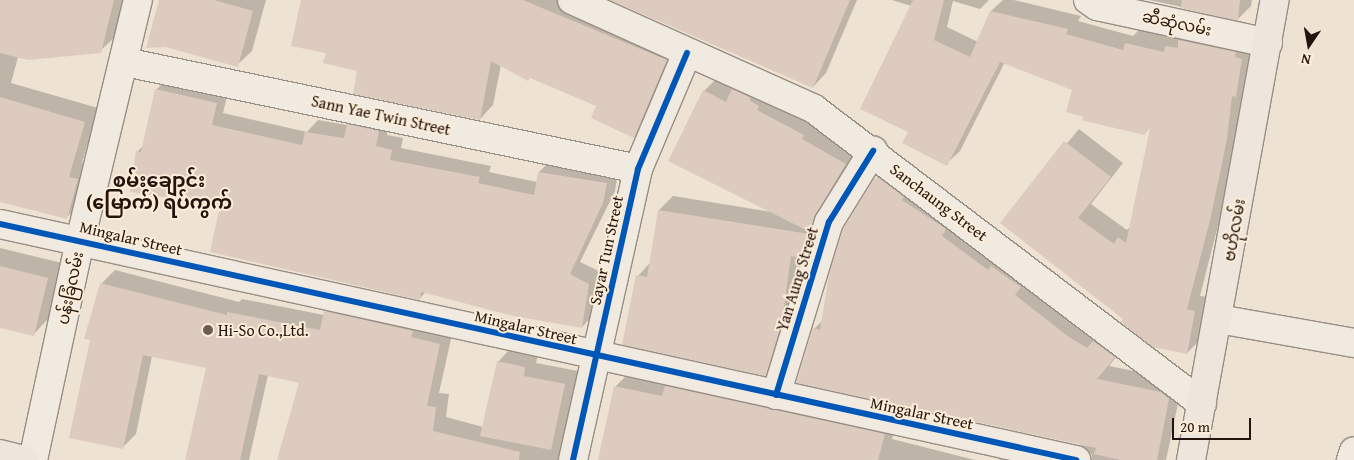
<!DOCTYPE html>
<meta charset="utf-8">
<style>
body{margin:0}
#map{position:relative;width:1354px;height:460px;overflow:hidden;background:#eee2d2;font-family:"Gentium Book Plus","Noto Sans Myanmar",serif}
div>[style]{position:absolute}
.shadow>*{inset:0;background:#0003}
.building>*{inset:0;background:#decbc0}
.roads{filter:drop-shadow(1px 0 #978e85) drop-shadow(-1px 0 #978e85) drop-shadow(0 1px #978e85) drop-shadow(0 -1px #978e85)}
.minor>*{height:28px;margin:-14px;padding:0 14px;transform-origin:14px;border-radius:14px;background:#f1eae1}
.major>*{height:28px;margin:-14px;padding:0 14px;transform-origin:14px;border-radius:14px;background:#eee6dd}
.cycleway>*{height:6px;margin:-3px;padding:0 3px;transform-origin:3px;border-radius:3px;background:#0057b8}
.dots>*{width:14px;height:14px;translate:-50% -50%;box-sizing:border-box;border:2px solid #fcedd9;border-radius:50%}
span{translate:-50% -50%;white-space:nowrap;text-align:center;line-height:1.15;-webkit-text-stroke:4px #fcedd9;paint-order:stroke}
.street-label{font-size:16px;color:#24140e}
.poi-label{font-size:16px;color:#24140e}
.left{translate:0 -50%;text-align:left}
.quarter-label{font-size:19px;color:#24140e;font-weight:700}
.north{position:absolute;left:1284px;top:20px;width:50px;height:50px;-webkit-text-stroke:4px #fcedd9;paint-order:stroke;rotate:192deg;font-size:14px;font-weight:700;line-height:20px;text-align:center;color:#24140e}
.north::after{content:'';display:block;margin:auto;width:18px;height:22px;background:#24140e;clip-path:polygon(50% 0,100% 100%,50% 72%,0 100%)}
.scale{position:absolute;left:1172px;top:418px;width:79px;height:22px;box-sizing:border-box;border:2px solid #24140e;border-top:0;padding-left:6px;font-size:15px;line-height:18px;white-space:nowrap;color:#24140e;-webkit-text-stroke:4px #fcedd9;paint-order:stroke}
</style>
<div id="map">
<div class="shadow">
<div style="clip-path:polygon(0 0,126px 0,114px 38px,100px 51px,18px 57px,11px 83px,98px 108px,82px 163px,91px 165px,81px 204px,67px 217px,0 200px)"></div>
<div style="clip-path:polygon(162px 0,266px 0,252px 51px,237px 65px)"></div>
<div style="clip-path:polygon(302px 0,578px 0,680px 46px,647px 123px,634px 137px,598px 106px,501px 65px,493px 105px,480px 119px,359px 70px,327px 52px)"></div>
<div style="clip-path:polygon(614px 0,857px 0,826px 73px,813px 87px)"></div>
<div style="clip-path:polygon(892px 0,989px 0,980px 9px,953px 1px,947px 27px,978px 42px,991px 11px,1003px 0,1014px 0,1081px 16px,1078px 21px,1133px 36px,1139px 30px,1175px 38px,1180px 33px,1255px 45px,1249px 82px,1244px 88px,1224px 202px,1200px 296px,1208px 297px,1200px 340px,1187px 353px,1125px 319px,1001px 222px,1079px 129px,1123px 163px,1091px 204px,1127px 230px,1131px 226px,1152px 126px,1086px 116px,1074px 89px,1005px 62px,960px 151px,946px 164px,910px 131px,911px 6px)"></div>
<div style="clip-path:polygon(1149px 0,1252px 0,1251px 6px,1238px 19px)"></div>
<div style="clip-path:polygon(746px 77px,859px 150px,815px 242px,803px 255px,796px 306px,779px 360px,765px 375px,638px 276px,650px 263px,659px 210px,673px 196px,772px 212px,704px 91px,717px 78px)"></div>
<div style="clip-path:polygon(168px 78px,228px 92px,223px 113px,307px 132px,318px 120px,347px 125px,360px 113px,390px 119px,387px 135px,403px 138px,401px 148px,491px 166px,489px 172px,537px 182px,539px 172px,551px 160px,618px 172px,615px 191px,580px 262px,601px 272px,593px 315px,582px 327px,426px 292px,419px 299px,221px 205px,137px 152px,144px 145px,156px 90px)"></div>
<div style="clip-path:polygon(889px 166px,1127px 343px,1109px 366px,1174px 379px,1182px 385px,1166px 460px,1091px 460px,1092px 455px,1080px 444px,814px 329px,823px 320px,875px 180px)"></div>
<div style="clip-path:polygon(0 248px,62px 263px,48px 319px,34px 334px,0 326px)"></div>
<div style="clip-path:polygon(115px 270px,239px 302px,242px 299px,324px 315px,338px 298px,453px 330px,439px 393px,449px 394px,446px 417px,483px 427px,498px 362px,511px 348px,538px 354px,536px 363px,578px 371px,558px 460px,279px 460px,300px 382px,268px 375px,249px 460px,187px 460px,207px 367px,152px 356px,136px 434px,122px 448px,101px 284px)"></div>
<div style="clip-path:polygon(629px 373px,897px 421px,892px 439px,975px 460px,599px 460px,615px 387px)"></div>
<div style="clip-path:polygon(1008px 451px,1041px 460px,999px 460px)"></div>
</div>
<div class="building">
<div style="clip-path:polygon(0 0,114px 0,101px 53px,28px 60px,0 53px)"></div>
<div style="clip-path:polygon(159px 0,214px 0,253px 11px,238px 67px,165px 47px,146px 48px)"></div>
<div style="clip-path:polygon(301px 0,523px 0,667px 60px,634px 138px,591px 118px,596px 106px,530px 78px,528px 81px,491px 61px,480px 120px,353px 94px,357px 71px,323px 63px,326px 53px,291px 46px)"></div>
<div style="clip-path:polygon(610px 0,850px 0,813px 88px)"></div>
<div style="clip-path:polygon(913px 0,944px 0,934px 40px,970px 57px,990px 11px,1068px 29px,1066px 34px,1123px 50px,1125px 43px,1164px 52px,1165px 46px,1178px 48px,1178px 40px,1236px 52px,1235px 57px,1242px 59px,1236px 97px,1232px 96px,1227px 139px,1211px 216px,1187px 309px,1195px 311px,1187px 354px,1153px 347px,1121px 322px,1123px 319px,1000px 223px,1064px 141px,1111px 177px,1078px 218px,1114px 244px,1118px 237px,1126px 243px,1150px 128px,1144px 135px,1081px 120px,1084px 117px,1066px 112px,1072px 90px,1000px 62px,947px 166px,902px 143px,908px 132px,860px 109px)"></div>
<div style="clip-path:polygon(1182px 0,1240px 0,1238px 21px,1181px 8px)"></div>
<div style="clip-path:polygon(155px 89px,217px 103px,212px 125px,302px 145px,305px 132px,344px 138px,347px 124px,379px 131px,376px 146px,392px 150px,390px 160px,480px 177px,478px 183px,534px 195px,538px 172px,607px 183px,603px 203px,570px 274px,589px 284px,582px 328px,513px 316px,421px 292px,420px 300px,210px 252px,220px 206px,130px 192px,136px 151px,141px 152px)"></div>
<div style="clip-path:polygon(703px 90px,726px 102px,732px 89px,751px 98px,749px 100px,759px 106px,757px 110px,804px 135px,802px 139px,846px 164px,816px 214px,810px 232px,668px 161px)"></div>
<div style="clip-path:polygon(0 97px,85px 122px,69px 177px,78px 179px,67px 219px,0 202px)"></div>
<div style="clip-path:polygon(879px 178px,904px 197px,902px 200px,946px 229px,942px 236px,988px 270px,991px 266px,1021px 287px,1015px 295px,1069px 337px,1087px 348px,1093px 341px,1115px 357px,1097px 379px,1161px 392px,1169px 399px,1157px 460px,1121px 460px,1094px 454px,1096px 448px,796px 383px,813px 328px,820px 330px,829px 274px,843px 229px,874px 179px)"></div>
<div style="clip-path:polygon(658px 210px,809px 234px,802px 258px,791px 256px,782px 321px,766px 376px,622px 345px,636px 275px,647px 277px)"></div>
<div style="clip-path:polygon(0 266px,48px 278px,34px 336px,0 328px)"></div>
<div style="clip-path:polygon(100px 283px,227px 315px,227px 312px,320px 330px,324px 311px,413px 331px,411px 337px,440px 344px,427px 406px,436px 407px,433px 431px,520px 452px,519px 460px,277px 460px,299px 383px,259px 374px,240px 460px,185px 460px,206px 368px,143px 355px,123px 449px,69px 438px,90px 340px,84px 339px)"></div>
<div style="clip-path:polygon(497px 361px,525px 367px,524px 376px,565px 384px,551px 450px,480px 436px)"></div>
<div style="clip-path:polygon(614px 386px,662px 396px,665px 386px,885px 434px,878px 460px,598px 460px)"></div>
</div>
<div class="roads">
<div class="minor">
<div style="left:572px;top:0;width:265px;rotate:24.2deg"></div>
<div style="left:814px;top:109px;width:487px;rotate:37.2deg"></div>
<div style="left:1088px;top:0;width:11px;rotate:34deg"></div>
<div style="left:1097px;top:6px;width:175px;rotate:12.2deg"></div>
<div style="left:125px;top:62px;width:524px;rotate:11.78deg"></div>
<div style="left:0;top:224px;width:1102px;rotate:12.37deg"></div>
<div style="left:1218px;top:319px;width:138px;rotate:10deg"></div>
<div style="left:776px;top:395px;width:181px;rotate:-73deg"></div>
<div style="left:829px;top:222px;width:84px;rotate:-58.2deg"></div>
<div style="left:33px;top:460px;width:224px;rotate:-77.9deg"></div>
<div style="left:80px;top:241px;width:248px;rotate:-76.5deg"></div>
<div style="left:573px;top:460px;width:298px;rotate:-77.4deg"></div>
<div style="left:638px;top:169px;width:126px;rotate:-67.1deg"></div>
<div style="left:1351px;top:460px;width:9px;rotate:-72deg"></div>
</div>
<div class="major">
<div style="left:0;top:454px;width:25px;rotate:14deg"></div>
<div style="left:1191px;top:460px;width:468px;rotate:-79.7deg"></div>
</div>
</div>
<div class="cycleway">
<div style="left:0;top:224px;width:1102px;rotate:12.37deg"></div>
<div style="left:776px;top:395px;width:181px;rotate:-73deg"></div>
<div style="left:829px;top:222px;width:84px;rotate:-58.2deg"></div>
<div style="left:573px;top:460px;width:298px;rotate:-77.4deg"></div>
<div style="left:638px;top:169px;width:126px;rotate:-67.1deg"></div>
</div>
<div class="dots">
<div style="left:208px;top:330px;background:#6b5c53"></div>
</div>
<div class="street-label">
<span style="left:1177px;top:23px;rotate:12deg">ဆီဆုံလမ်း</span>
<span style="left:381px;top:115px;rotate:12deg">Sann Yae Twin Street</span>
<span style="left:939px;top:202px;rotate:37deg">Sanchaung Street</span>
<span style="left:1234px;top:230px;rotate:-80deg">ဗဟိုလမ်း</span>
<span style="left:131px;top:238px;rotate:13deg">Mingalar Street</span>
<span style="left:606px;top:250px;rotate:-78deg">Sayar Tun Street</span>
<span style="left:797px;top:279px;rotate:-73deg">Yan Aung Street</span>
<span style="left:70px;top:288px;rotate:-78deg">ပန်းခြံလမ်း</span>
<span style="left:526px;top:327px;rotate:13deg">Mingalar Street</span>
<span style="left:922px;top:413px;rotate:12deg">Mingalar Street</span>
</div>
<div class="poi-label">
<span class="left" style="left:218px;top:330px">Hi-So Co.,Ltd.</span>
</div>
<div class="quarter-label">
<span style="left:159px;top:192px">စမ်းချောင်း<br>(မြောက်) ရပ်ကွက်</span>
</div>
<div class="north">N</div>
<div class="scale">20 m</div>
</div>
